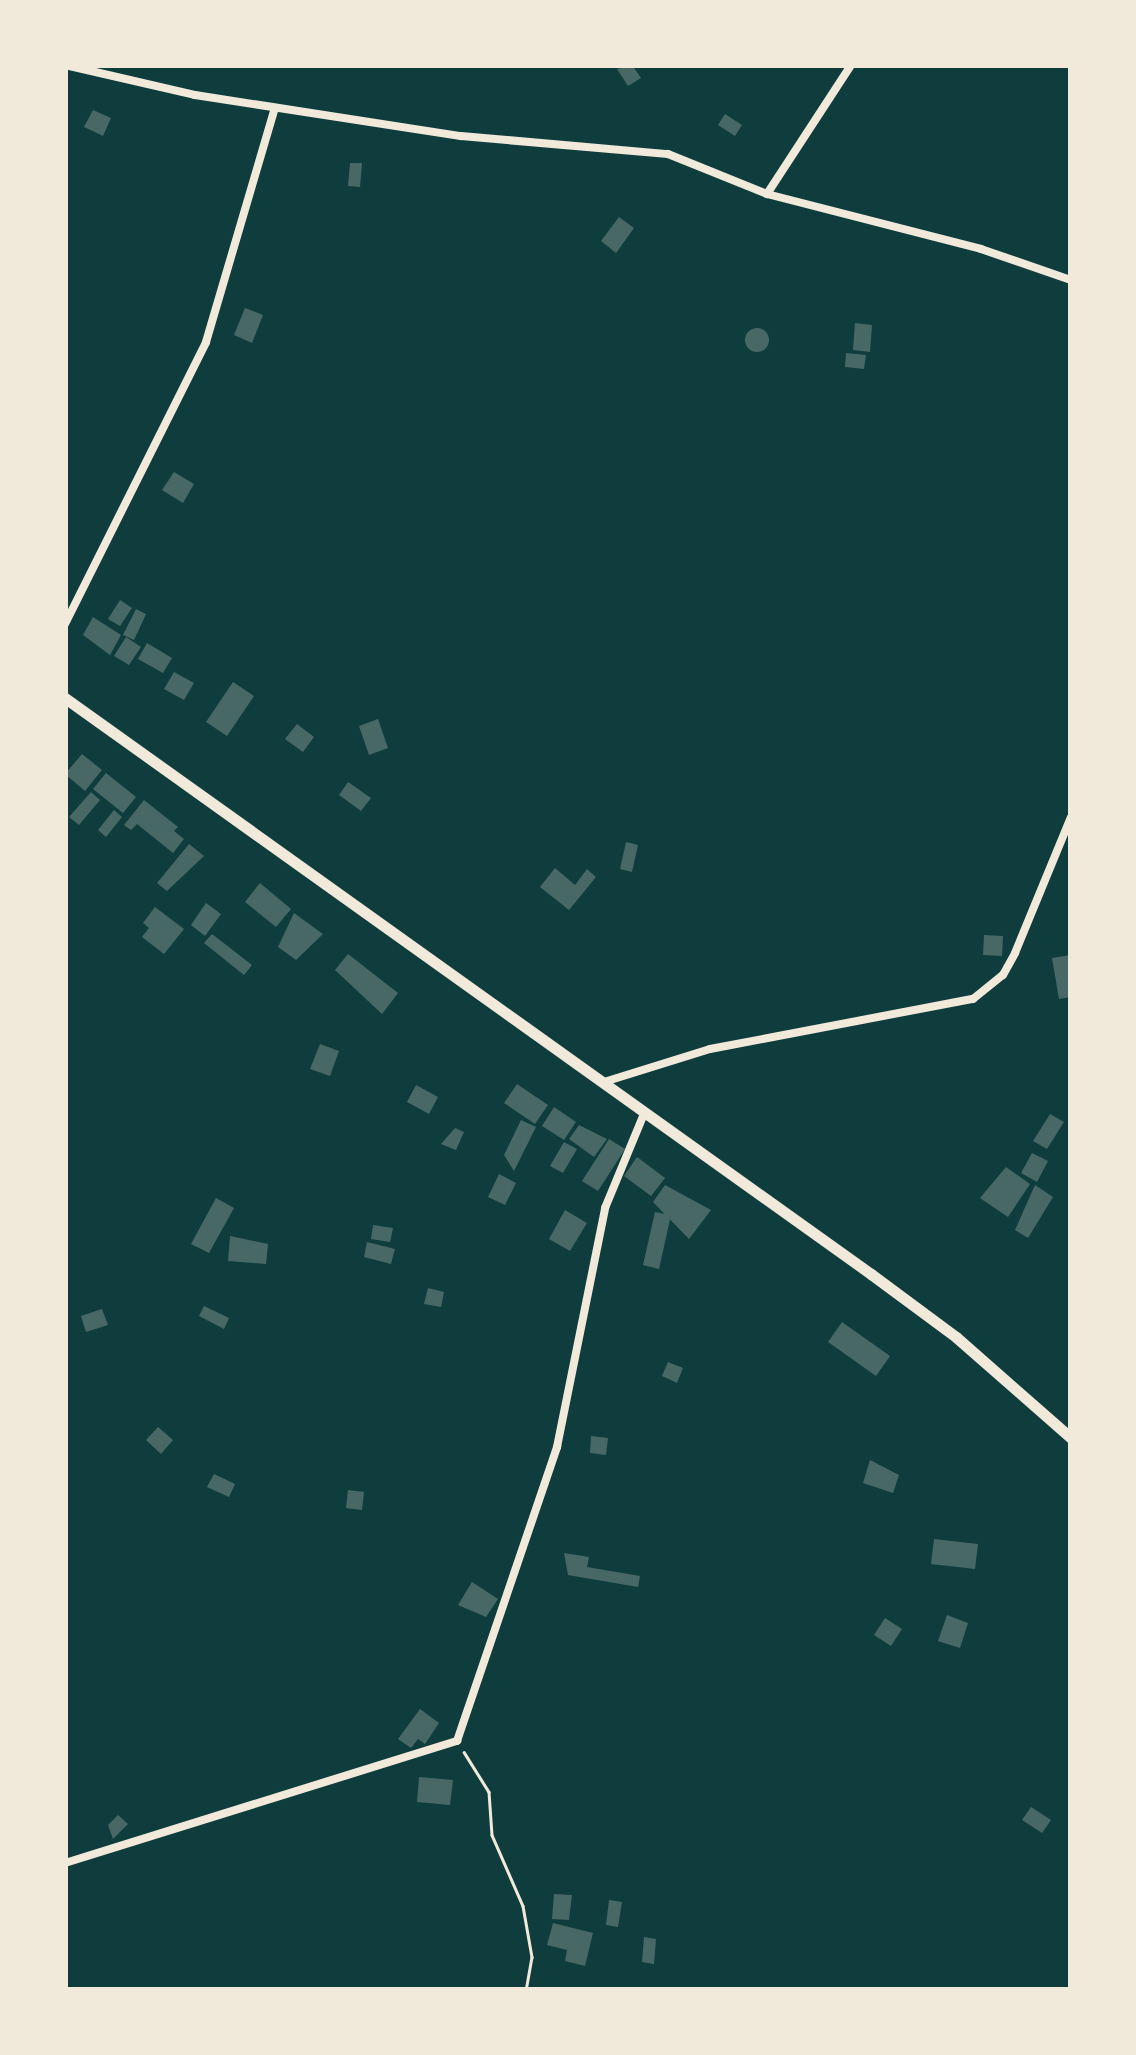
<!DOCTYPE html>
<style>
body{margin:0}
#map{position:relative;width:1136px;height:2055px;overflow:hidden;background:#0f3d3e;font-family:Lato,sans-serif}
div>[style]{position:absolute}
.building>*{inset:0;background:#486865}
.round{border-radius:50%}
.path>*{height:2.5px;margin:-1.25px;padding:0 1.25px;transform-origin:1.25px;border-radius:1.25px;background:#f1e9da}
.minor>*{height:8px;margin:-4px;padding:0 4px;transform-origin:4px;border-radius:4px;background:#f1e9da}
.secondary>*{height:11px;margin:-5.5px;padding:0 5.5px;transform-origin:5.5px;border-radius:5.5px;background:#f1e9da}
span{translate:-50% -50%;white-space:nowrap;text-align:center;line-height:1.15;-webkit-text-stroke:8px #f1e9da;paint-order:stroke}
.frame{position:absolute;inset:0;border:68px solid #f1e9da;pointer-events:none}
</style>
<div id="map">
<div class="building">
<div style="clip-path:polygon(632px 65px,641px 78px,628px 86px,617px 69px)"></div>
<div style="clip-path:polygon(93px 110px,111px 118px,103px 136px,84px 127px)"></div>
<div style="clip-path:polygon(725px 114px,742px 125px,735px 136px,718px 125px)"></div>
<div style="clip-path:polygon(350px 163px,362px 163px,360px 187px,348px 186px)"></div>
<div style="clip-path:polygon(619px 217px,634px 228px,616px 253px,601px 241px)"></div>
<div style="clip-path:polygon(245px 308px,263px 315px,252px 343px,234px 335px)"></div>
<div style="clip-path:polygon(855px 323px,872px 325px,870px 352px,853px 350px)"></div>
<div class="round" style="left:745px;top:328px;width:24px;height:24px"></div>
<div style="clip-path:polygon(846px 353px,866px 355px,864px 369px,845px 367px)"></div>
<div style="clip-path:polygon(174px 472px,194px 484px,183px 503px,162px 490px)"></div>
<div style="clip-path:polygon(120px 600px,132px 608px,120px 626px,108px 619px)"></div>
<div style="clip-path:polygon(136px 609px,146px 614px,134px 640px,123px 635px)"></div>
<div style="clip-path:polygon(93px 617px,121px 635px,110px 655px,83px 635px)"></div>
<div style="clip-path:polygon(126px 637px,141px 647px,129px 665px,114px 656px)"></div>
<div style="clip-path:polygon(147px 643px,172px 658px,163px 673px,138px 659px)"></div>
<div style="clip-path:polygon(174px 672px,194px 683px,184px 700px,164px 689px)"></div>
<div style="clip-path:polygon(233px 682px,254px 696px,227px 736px,206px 722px)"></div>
<div style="clip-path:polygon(378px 719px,388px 748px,369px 755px,359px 726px)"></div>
<div style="clip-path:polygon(297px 724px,314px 737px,303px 752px,285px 739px)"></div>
<div style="clip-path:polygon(82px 754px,102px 770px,85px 791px,65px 774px)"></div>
<div style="clip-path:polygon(106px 773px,136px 797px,123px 813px,93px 789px)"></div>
<div style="clip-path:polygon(348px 782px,371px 798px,361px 811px,339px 795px)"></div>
<div style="clip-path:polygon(91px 792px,100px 800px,79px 825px,69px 817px)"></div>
<div style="clip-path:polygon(144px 800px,178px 827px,174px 831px,184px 839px,173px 853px,137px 824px,131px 830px,124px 825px)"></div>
<div style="clip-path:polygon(114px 810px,122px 817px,106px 837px,98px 830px)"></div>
<div style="clip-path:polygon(626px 842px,638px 845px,632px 872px,620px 869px)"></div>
<div style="clip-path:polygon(189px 844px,204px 856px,167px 891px,157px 883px)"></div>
<div style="clip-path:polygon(555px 868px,575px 885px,587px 869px,596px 877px,569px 910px,540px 887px)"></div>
<div style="clip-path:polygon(260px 883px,291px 909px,276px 927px,245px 902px)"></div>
<div style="clip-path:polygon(206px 903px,221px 914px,205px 936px,191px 925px)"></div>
<div style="clip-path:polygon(155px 907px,184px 929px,164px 954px,142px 937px,149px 928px,143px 923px)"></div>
<div style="clip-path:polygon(294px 913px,323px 934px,296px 960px,278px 947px)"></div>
<div style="clip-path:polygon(212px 934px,252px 965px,244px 975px,204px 943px)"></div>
<div style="clip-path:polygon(984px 935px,1003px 936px,1002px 956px,983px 955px)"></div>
<div style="clip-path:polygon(348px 954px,398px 993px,382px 1014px,335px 970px)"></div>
<div style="clip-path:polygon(1071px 955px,1071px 997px,1059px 999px,1052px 958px)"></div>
<div style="clip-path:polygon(320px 1044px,339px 1051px,330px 1076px,310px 1069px)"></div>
<div style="clip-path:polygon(517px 1084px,548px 1105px,535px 1124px,504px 1103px)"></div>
<div style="clip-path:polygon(416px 1085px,438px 1097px,429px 1114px,407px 1102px)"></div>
<div style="clip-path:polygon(554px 1107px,576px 1122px,564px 1140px,542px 1126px)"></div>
<div style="clip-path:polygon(1050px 1114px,1064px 1122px,1047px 1149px,1033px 1141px)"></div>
<div style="clip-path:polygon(521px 1120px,536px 1127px,514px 1171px,504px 1155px)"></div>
<div style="clip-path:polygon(579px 1125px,607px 1139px,594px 1157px,569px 1139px)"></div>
<div style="clip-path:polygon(455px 1128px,464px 1132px,456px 1150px,441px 1144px)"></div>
<div style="clip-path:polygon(609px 1139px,625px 1149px,598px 1191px,582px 1181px)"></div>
<div style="clip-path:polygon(564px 1142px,577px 1149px,563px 1173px,550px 1166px)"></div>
<div style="clip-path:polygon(1032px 1153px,1048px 1161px,1037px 1182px,1021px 1173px)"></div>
<div style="clip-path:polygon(637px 1157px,665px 1178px,651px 1196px,624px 1176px)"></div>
<div style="clip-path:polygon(1006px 1167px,1030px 1184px,1008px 1217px,980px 1198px)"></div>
<div style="clip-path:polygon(499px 1174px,516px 1183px,505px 1205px,488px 1197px)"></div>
<div style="clip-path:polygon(665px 1185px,711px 1210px,689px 1239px,653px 1202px)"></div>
<div style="clip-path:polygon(1035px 1185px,1053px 1197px,1028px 1238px,1015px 1230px)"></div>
<div style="clip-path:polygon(216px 1198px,234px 1208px,209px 1253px,191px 1244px)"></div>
<div style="clip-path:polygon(565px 1210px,587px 1223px,570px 1251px,549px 1239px)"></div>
<div style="clip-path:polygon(655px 1212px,671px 1215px,659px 1269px,643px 1265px)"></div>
<div style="clip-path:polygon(373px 1225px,393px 1228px,390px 1242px,371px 1239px)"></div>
<div style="clip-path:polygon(230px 1236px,268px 1244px,266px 1264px,228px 1261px)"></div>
<div style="clip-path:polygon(367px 1242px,395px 1249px,391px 1264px,364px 1257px)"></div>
<div style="clip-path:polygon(428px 1288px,444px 1292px,441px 1307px,424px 1304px)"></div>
<div style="clip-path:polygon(204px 1306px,229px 1318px,224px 1329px,199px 1316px)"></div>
<div style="clip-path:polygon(102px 1309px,108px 1325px,86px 1332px,81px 1316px)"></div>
<div style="clip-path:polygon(842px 1322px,890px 1356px,876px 1376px,828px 1342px)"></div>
<div style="clip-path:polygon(668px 1362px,683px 1368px,677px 1383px,662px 1376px)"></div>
<div style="clip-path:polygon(158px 1427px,173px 1440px,161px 1454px,146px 1440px)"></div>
<div style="clip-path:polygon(591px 1436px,608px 1438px,606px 1455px,590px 1453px)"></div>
<div style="clip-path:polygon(870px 1460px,899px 1475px,893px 1493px,863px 1483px)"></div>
<div style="clip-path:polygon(214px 1474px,235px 1484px,229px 1497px,207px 1487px)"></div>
<div style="clip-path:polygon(348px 1490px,364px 1492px,362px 1510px,346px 1508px)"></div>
<div style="clip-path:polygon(934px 1539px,978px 1544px,975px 1569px,931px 1564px)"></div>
<div style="clip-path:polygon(564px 1553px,589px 1557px,587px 1567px,640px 1576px,638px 1587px,568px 1575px)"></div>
<div style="clip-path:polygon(472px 1582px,498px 1599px,486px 1617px,458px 1605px)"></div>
<div style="clip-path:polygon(947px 1615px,968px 1623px,960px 1648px,938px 1641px)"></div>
<div style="clip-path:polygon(885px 1618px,902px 1629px,891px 1646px,874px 1635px)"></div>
<div style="clip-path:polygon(420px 1709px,439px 1723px,425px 1744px,418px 1739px,411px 1748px,398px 1739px)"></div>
<div style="clip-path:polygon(419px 1777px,453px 1780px,450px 1805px,417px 1802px)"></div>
<div style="clip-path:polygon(1031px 1807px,1051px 1820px,1042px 1833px,1022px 1820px)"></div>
<div style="clip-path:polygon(118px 1815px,128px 1824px,113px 1839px,108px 1825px)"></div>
<div style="clip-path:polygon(554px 1894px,572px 1895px,569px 1920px,552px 1919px)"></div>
<div style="clip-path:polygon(609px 1900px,622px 1902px,618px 1927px,606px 1925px)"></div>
<div style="clip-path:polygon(553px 1923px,593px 1933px,585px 1966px,565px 1961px,567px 1950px,547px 1945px)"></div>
<div style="clip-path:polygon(644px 1937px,656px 1939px,654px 1964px,642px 1962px)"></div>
</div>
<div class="path">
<div style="left:464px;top:1752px;width:47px;rotate:58deg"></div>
<div style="left:489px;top:1792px;width:43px;rotate:86deg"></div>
<div style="left:492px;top:1835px;width:77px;rotate:66.4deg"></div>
<div style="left:523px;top:1906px;width:52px;rotate:80deg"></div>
<div style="left:532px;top:1957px;width:34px;rotate:100deg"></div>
</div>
<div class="minor">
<div style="left:65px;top:65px;width:133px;rotate:13deg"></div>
<div style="left:195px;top:95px;width:269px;rotate:8.8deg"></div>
<div style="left:461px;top:136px;width:208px;rotate:5deg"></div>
<div style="left:668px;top:154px;width:107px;rotate:22deg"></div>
<div style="left:767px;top:194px;width:221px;rotate:14.4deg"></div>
<div style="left:981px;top:249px;width:95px;rotate:19deg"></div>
<div style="left:767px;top:194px;width:154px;rotate:-56.9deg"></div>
<div style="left:65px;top:624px;width:315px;rotate:-63.4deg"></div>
<div style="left:206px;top:342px;width:244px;rotate:-73.6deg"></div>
<div style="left:604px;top:1082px;width:111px;rotate:-17.3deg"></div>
<div style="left:710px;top:1049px;width:268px;rotate:-10.8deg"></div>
<div style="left:973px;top:999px;width:38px;rotate:-39deg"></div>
<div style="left:1003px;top:975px;width:25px;rotate:-61deg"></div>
<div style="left:1015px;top:953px;width:147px;rotate:-67.6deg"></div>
<div style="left:65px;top:1863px;width:411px;rotate:-17.3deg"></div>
<div style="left:457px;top:1741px;width:311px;rotate:-71.2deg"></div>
<div style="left:557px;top:1447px;width:244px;rotate:-78.6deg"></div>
<div style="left:605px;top:1208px;width:102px;rotate:-67.5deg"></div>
</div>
<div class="secondary">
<div style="left:65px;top:698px;width:991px;rotate:35.55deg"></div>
<div style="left:871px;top:1274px;width:106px;rotate:36.5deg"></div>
<div style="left:956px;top:1337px;width:153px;rotate:41.3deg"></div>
</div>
<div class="frame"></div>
</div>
